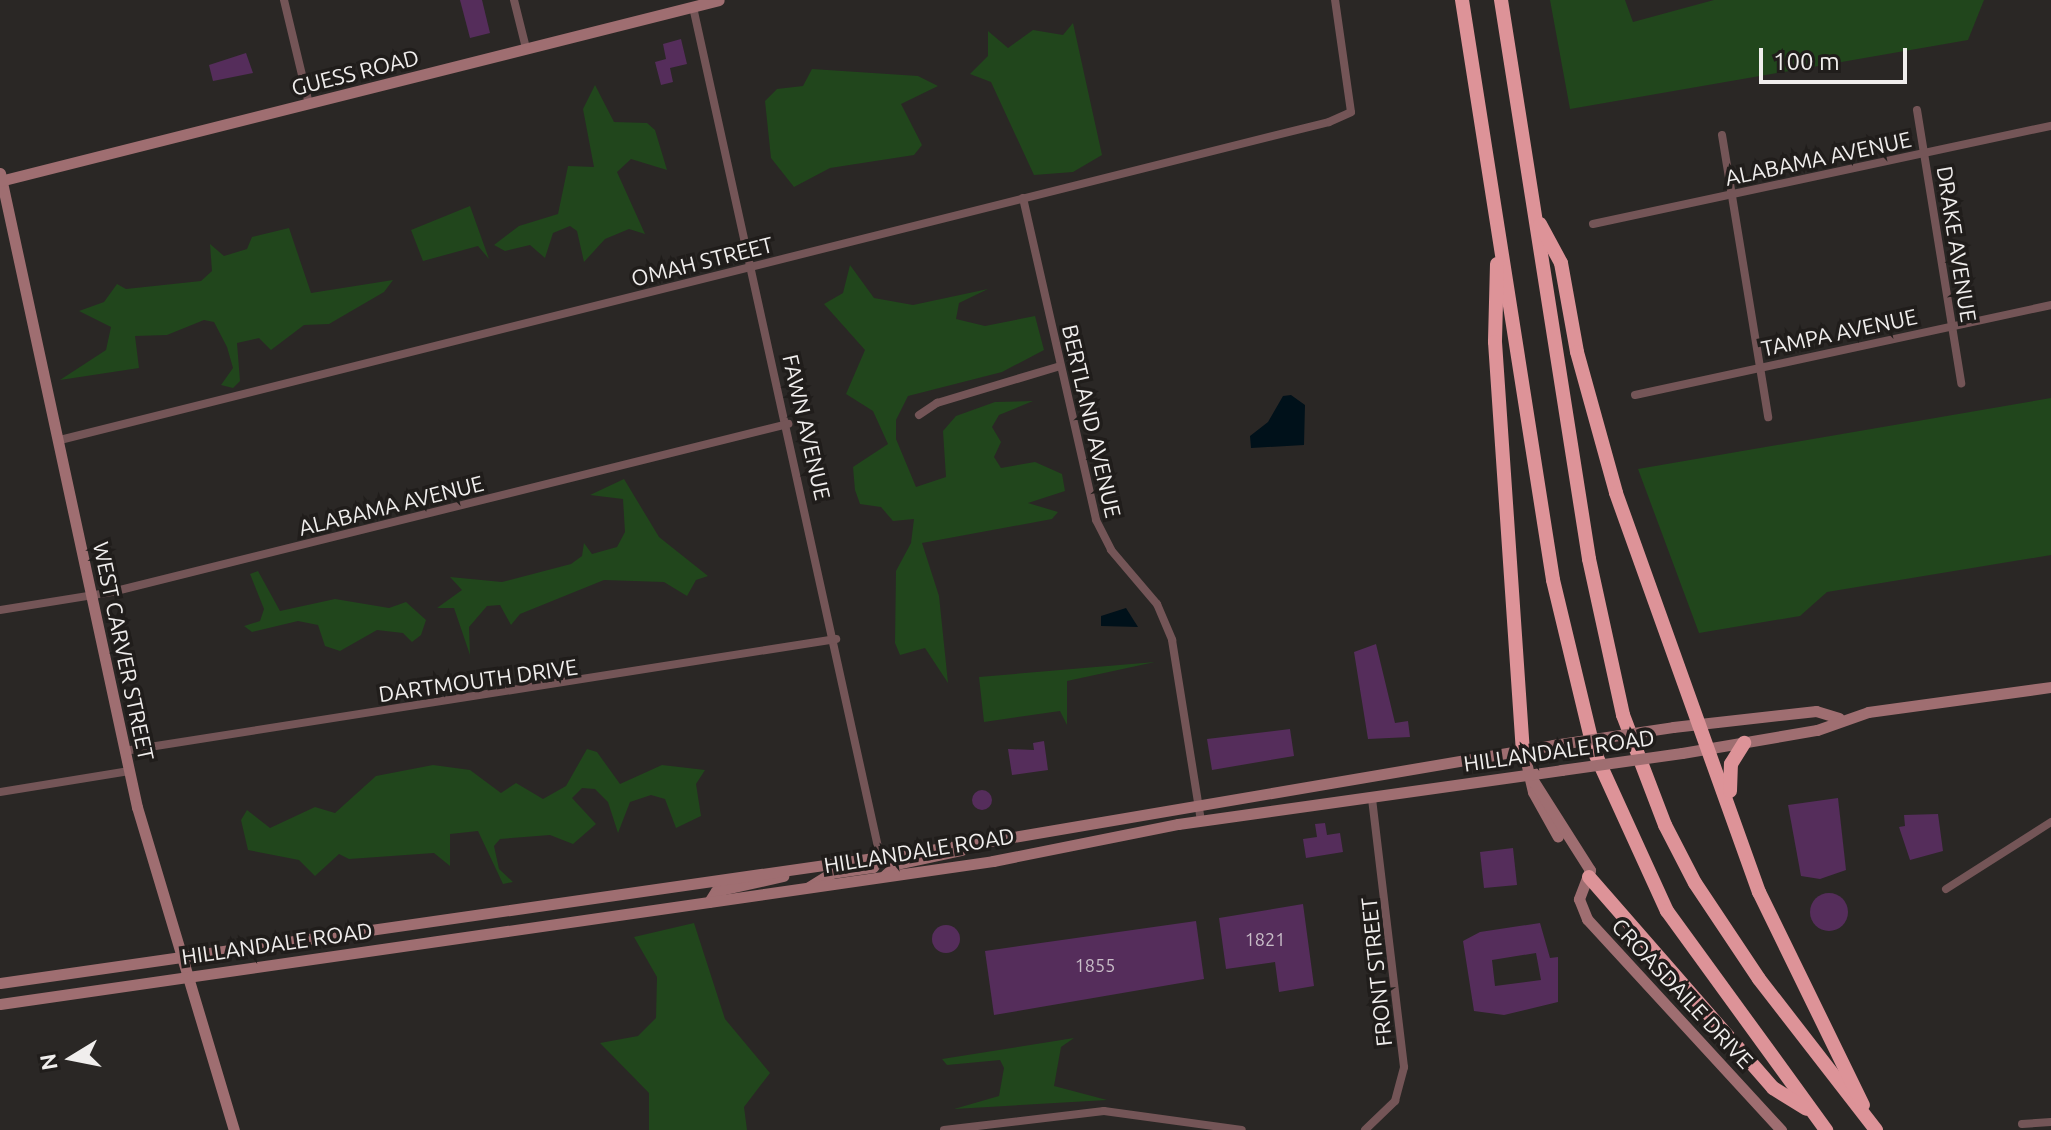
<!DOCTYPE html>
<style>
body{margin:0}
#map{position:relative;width:2051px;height:1130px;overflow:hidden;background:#2a2725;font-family:Ubuntu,sans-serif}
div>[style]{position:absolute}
.green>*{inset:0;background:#21461c}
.water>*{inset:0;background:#00111a}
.building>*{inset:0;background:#552d5b}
.round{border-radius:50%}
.street>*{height:8px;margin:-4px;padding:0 4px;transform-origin:4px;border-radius:4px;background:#745557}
.secondary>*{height:11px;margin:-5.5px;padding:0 5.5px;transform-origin:5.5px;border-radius:5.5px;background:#9f6e71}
.highway>*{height:14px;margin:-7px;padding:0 7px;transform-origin:7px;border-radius:7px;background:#dd9398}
.secondary-bridge>*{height:11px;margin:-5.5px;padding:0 5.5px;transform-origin:5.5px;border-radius:5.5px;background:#9f6e71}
span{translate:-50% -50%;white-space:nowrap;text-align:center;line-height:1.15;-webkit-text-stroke:7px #201d1b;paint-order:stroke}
.number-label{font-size:18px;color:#c9bec8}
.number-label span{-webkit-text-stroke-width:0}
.street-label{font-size:22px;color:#f0eeed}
.north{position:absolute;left:32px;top:1018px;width:80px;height:80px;-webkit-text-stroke:6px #201d1b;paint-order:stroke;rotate:260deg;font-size:22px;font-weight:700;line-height:32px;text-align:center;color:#f0eeed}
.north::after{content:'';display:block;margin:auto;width:28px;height:36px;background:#f0eeed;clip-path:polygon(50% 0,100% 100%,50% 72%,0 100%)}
.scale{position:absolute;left:1759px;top:48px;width:148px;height:36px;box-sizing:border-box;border:4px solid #f0eeed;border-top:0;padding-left:10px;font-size:24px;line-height:28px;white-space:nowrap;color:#f0eeed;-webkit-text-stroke:6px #201d1b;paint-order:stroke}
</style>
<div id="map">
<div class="green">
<div style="clip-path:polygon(1550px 0,1625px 0,1633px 22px,1714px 0,1984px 0,1968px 40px,1570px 109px)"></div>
<div style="clip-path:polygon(1073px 23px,1102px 155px,1073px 172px,1034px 175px,991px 82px,970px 74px,988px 56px,988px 31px,1008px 48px,1033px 30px,1063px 35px)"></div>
<div style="clip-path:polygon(812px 69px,918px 76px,938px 86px,901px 104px,922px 145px,914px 155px,830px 168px,794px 187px,771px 158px,765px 101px,777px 89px,803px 86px)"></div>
<div style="clip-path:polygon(595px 85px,614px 122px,647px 123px,655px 130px,667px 170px,631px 159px,617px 172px,645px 234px,629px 229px,605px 239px,584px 262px,577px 231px,570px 226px,553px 233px,545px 258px,530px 245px,505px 251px,494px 245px,519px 226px,558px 214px,568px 166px,594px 167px,583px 109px)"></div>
<div style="clip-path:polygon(470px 206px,489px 259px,478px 246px,423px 261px,411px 230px)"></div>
<div style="clip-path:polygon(289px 228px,311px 293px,393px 280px,384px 292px,329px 324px,304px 325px,271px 350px,259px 338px,237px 343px,240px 381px,233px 388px,221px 385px,233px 368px,227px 347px,214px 322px,204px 320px,167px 335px,135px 336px,139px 368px,60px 380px,106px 350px,111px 327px,79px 311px,104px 302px,117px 284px,126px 289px,201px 281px,212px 271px,210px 244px,224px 256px,247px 249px,252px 237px)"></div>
<div style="clip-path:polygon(850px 265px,874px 298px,913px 305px,988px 289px,959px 303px,956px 319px,985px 326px,1035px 316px,1044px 350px,1002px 372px,908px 396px,896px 420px,896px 439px,916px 487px,946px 477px,943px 431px,956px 416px,995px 402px,1033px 401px,999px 415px,992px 427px,1001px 442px,994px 457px,1001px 468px,1035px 462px,1062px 474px,1065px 491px,1028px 503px,1058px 512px,1052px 519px,922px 543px,939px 596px,948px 683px,925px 648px,900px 655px,895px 643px,896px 571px,911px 543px,914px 519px,893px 521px,881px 507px,860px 504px,855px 490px,853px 467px,888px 444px,873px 411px,846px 394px,865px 350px,824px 304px,843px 293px)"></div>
<div style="clip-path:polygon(2051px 398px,2051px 555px,1827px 592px,1800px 616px,1699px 633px,1638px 469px)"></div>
<div style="clip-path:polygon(624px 479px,659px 537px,708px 576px,696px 580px,687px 596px,664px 582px,604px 580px,520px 614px,511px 625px,500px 605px,487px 606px,469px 627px,470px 655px,454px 608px,437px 608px,462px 590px,450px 577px,502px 582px,571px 564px,582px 556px,584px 543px,592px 554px,617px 547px,625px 532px,623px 499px,590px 495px)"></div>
<div style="clip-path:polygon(258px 571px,280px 611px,335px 599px,389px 608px,406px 602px,426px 620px,421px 635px,412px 642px,403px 633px,377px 630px,340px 651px,325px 646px,318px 625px,298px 621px,252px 632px,244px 626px,260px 621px,264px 609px,250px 574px)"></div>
<div style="clip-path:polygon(1155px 662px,1067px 681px,1067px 725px,1060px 711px,984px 722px,979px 677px)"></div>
<div style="clip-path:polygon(587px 749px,597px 752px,620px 784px,662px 765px,705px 770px,696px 784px,701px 816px,676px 828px,665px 799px,651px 795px,630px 802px,618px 833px,608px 802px,595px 789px,582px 788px,572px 798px,596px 824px,573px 844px,550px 835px,500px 839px,494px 846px,499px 869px,513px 882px,503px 884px,478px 831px,450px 834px,450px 866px,434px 853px,349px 859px,339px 854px,315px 876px,299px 860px,248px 850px,241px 820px,247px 810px,270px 828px,315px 807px,335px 813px,376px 776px,433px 765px,470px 770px,501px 793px,516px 783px,543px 799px,566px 786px)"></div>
<div style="clip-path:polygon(694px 923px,725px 1019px,770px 1073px,744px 1107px,747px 1130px,649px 1130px,649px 1093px,600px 1043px,638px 1036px,656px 1018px,657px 977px,634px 937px)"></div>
<div style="clip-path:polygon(1074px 1038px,1061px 1047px,1054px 1086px,1107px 1100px,954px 1109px,999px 1096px,1004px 1068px,1000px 1060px,947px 1065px,942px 1059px)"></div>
</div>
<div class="water">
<div style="clip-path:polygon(1291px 395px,1305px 405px,1304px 445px,1251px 448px,1250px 436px,1268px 422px,1283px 396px)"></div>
<div style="clip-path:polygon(1126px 608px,1138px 627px,1101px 626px,1101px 616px)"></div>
</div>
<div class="building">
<div style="clip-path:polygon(460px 0,482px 0,490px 33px,470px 38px)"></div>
<div style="clip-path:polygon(681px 39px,687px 64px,670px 68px,673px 82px,661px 85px,655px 62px,666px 59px,663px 44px)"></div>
<div style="clip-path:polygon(246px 53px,253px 73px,213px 81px,209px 65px)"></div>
<div style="clip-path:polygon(1376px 644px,1395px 723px,1408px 721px,1410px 737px,1368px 739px,1354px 652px)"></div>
<div style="clip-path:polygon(1290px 729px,1294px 756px,1212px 770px,1207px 739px)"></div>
<div style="clip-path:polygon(1044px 741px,1048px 770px,1012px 775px,1008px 749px,1034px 750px,1033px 743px)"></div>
<div class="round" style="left:972px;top:790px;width:20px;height:20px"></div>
<div style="clip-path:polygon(1838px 798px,1846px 870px,1820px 879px,1801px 876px,1788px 805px)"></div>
<div style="clip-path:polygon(1938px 814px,1943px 851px,1910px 860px,1899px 827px,1905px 826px,1904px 815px)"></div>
<div style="clip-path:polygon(1325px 823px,1327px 835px,1340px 833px,1343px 852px,1306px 858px,1303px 839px,1317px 837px,1315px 824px)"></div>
<div style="clip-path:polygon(1513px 848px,1517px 885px,1484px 888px,1480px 852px)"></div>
<div class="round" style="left:1810px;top:893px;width:38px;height:38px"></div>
<div style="clip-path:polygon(1303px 904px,1314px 986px,1279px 992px,1275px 962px,1226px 969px,1219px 918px)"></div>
<div style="clip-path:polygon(1196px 921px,1204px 979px,994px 1015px,985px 951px)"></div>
<div style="clip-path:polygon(evenodd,1540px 923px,1550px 958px,1558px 957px,1558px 1002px,1504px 1015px,1474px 1011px,1463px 941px,1480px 932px,1540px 923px,1536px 953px,1541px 980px,1495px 986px,1492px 960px,1536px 953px)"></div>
<div class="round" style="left:932px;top:925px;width:28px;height:28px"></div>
</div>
<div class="street">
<div style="left:284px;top:0;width:107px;rotate:76.5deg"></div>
<div style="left:514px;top:0;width:49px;rotate:76deg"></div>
<div style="left:693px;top:7px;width:869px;rotate:77.58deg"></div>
<div style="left:1917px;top:110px;width:277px;rotate:80.8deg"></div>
<div style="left:1722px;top:135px;width:286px;rotate:80.7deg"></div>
<div style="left:1023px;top:198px;width:330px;rotate:77.2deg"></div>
<div style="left:1096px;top:520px;width:34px;rotate:63deg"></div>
<div style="left:1111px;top:550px;width:71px;rotate:49.6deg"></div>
<div style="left:1157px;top:604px;width:39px;rotate:67deg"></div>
<div style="left:1172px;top:640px;width:183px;rotate:80.9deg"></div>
<div style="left:1593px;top:224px;width:468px;rotate:-12.1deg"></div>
<div style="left:1635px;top:395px;width:426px;rotate:-12.2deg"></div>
<div style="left:919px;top:415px;width:22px;rotate:-34deg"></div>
<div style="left:937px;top:403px;width:128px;rotate:-16.7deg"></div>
<div style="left:60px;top:440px;width:1308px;rotate:-14.07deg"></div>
<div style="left:1329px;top:122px;width:24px;rotate:-24deg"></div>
<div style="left:1351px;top:112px;width:113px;rotate:-98.1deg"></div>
<div style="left:0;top:610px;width:113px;rotate:-9.1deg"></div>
<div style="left:112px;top:592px;width:697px;rotate:-13.96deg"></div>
<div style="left:124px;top:751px;width:721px;rotate:-8.94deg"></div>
<div style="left:0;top:792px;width:131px;rotate:-9.2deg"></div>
<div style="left:1946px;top:889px;width:125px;rotate:-32.5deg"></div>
<div style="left:2022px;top:1124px;width:29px;rotate:-4deg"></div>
<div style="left:944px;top:1130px;width:161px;rotate:-6.8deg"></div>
<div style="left:1104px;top:1111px;width:139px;rotate:7.8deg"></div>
<div style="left:1365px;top:1130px;width:42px;rotate:-44deg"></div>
<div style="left:1395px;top:1101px;width:35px;rotate:-75deg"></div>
<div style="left:1404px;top:1067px;width:272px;rotate:-96.8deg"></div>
</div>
<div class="secondary">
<div style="left:0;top:173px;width:649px;rotate:77.81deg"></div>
<div style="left:137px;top:807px;width:337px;rotate:73.3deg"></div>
<div style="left:0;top:181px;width:741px;rotate:-14.13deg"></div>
<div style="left:1673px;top:727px;width:144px;rotate:-6.4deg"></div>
<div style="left:1816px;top:711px;width:24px;rotate:17deg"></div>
<div style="left:1523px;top:749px;width:44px;rotate:76.9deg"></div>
<div style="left:1533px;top:792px;width:51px;rotate:60.9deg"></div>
<div style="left:1682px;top:753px;width:137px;rotate:-9.7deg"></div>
<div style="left:1817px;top:730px;width:54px;rotate:-19.4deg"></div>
<div style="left:1868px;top:712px;width:185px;rotate:-7.8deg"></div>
<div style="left:1529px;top:774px;width:114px;rotate:57.6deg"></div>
<div style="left:1590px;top:870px;width:31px;rotate:111deg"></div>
<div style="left:1579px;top:899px;width:22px;rotate:68deg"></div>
<div style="left:1587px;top:919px;width:287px;rotate:47.4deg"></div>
<div style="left:884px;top:876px;width:18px;rotate:-43deg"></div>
<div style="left:897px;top:864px;width:66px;rotate:-12.3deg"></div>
<div style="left:809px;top:887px;width:26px;rotate:-32deg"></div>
<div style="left:831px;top:873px;width:42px;rotate:-8.1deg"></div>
<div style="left:873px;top:867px;width:13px;rotate:-58deg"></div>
<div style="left:709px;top:902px;width:13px;rotate:-58deg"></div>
<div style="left:716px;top:891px;width:69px;rotate:-12.6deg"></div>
<div style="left:0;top:983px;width:994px;rotate:-8.15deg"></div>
<div style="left:984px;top:842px;width:577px;rotate:-9.67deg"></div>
<div style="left:0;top:1004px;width:1003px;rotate:-8.19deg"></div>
<div style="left:993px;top:861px;width:189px;rotate:-11.3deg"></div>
<div style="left:1178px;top:824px;width:387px;rotate:-8deg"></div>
</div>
<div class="highway">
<div style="left:1462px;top:0;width:587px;rotate:81.08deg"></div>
<div style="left:1553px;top:580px;width:176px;rotate:76.5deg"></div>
<div style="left:1594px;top:751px;width:176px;rotate:65.5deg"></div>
<div style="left:1667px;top:911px;width:271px;rotate:54deg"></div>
<div style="left:1501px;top:0;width:566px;rotate:81.05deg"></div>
<div style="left:1589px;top:559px;width:160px;rotate:77.7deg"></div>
<div style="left:1623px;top:715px;width:118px;rotate:69.1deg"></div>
<div style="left:1665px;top:825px;width:65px;rotate:62.7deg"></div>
<div style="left:1695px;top:883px;width:115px;rotate:56.3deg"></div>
<div style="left:1759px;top:979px;width:191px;rotate:52.2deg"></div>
<div style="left:1540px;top:224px;width:44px;rotate:61.7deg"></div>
<div style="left:1561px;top:263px;width:90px;rotate:79.8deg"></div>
<div style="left:1577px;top:352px;width:146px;rotate:74.5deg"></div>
<div style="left:1616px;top:493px;width:424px;rotate:70.3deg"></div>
<div style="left:1759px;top:892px;width:237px;rotate:64deg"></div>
<div style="left:1497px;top:264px;width:78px;rotate:91.5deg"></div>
<div style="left:1495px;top:342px;width:408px;rotate:86.1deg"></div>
<div style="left:1730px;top:791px;width:27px;rotate:-88deg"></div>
<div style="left:1731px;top:764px;width:25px;rotate:-58deg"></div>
<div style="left:1589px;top:877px;width:280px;rotate:48.9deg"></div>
<div style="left:1773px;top:1088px;width:39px;rotate:32deg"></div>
</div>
<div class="secondary-bridge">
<div style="left:1553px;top:745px;width:121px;rotate:-8.5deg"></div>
<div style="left:1561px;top:770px;width:122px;rotate:-8deg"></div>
</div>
<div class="number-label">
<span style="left:1265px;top:939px">1821</span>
<span style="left:1095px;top:965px">1855</span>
</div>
<div class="street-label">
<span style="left:355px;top:72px;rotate:-14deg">GUESS ROAD</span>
<span style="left:1818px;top:158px;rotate:-12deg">ALABAMA AVENUE</span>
<span style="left:1957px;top:244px;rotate:81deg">DRAKE AVENUE</span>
<span style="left:702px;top:261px;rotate:-14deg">OMAH STREET</span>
<span style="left:1839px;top:332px;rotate:-12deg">TAMPA AVENUE</span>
<span style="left:1092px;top:421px;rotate:77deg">BERTLAND AVENUE</span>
<span style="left:807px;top:427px;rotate:77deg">FAWN AVENUE</span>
<span style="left:391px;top:505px;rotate:-14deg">ALABAMA AVENUE</span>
<span style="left:124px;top:651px;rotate:78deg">WEST CARVER STREET</span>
<span style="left:478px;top:680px;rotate:-8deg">DARTMOUTH DRIVE</span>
<span style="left:1559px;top:750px;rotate:-8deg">HILLANDALE ROAD</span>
<span style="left:919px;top:850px;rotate:-9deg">HILLANDALE ROAD</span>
<span style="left:277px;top:943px;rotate:-8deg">HILLANDALE ROAD</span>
<span style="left:1376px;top:972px;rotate:-96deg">FRONT STREET</span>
<span style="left:1683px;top:993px;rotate:47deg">CROASDAILE DRIVE</span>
</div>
<div class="north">N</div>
<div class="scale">100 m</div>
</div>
